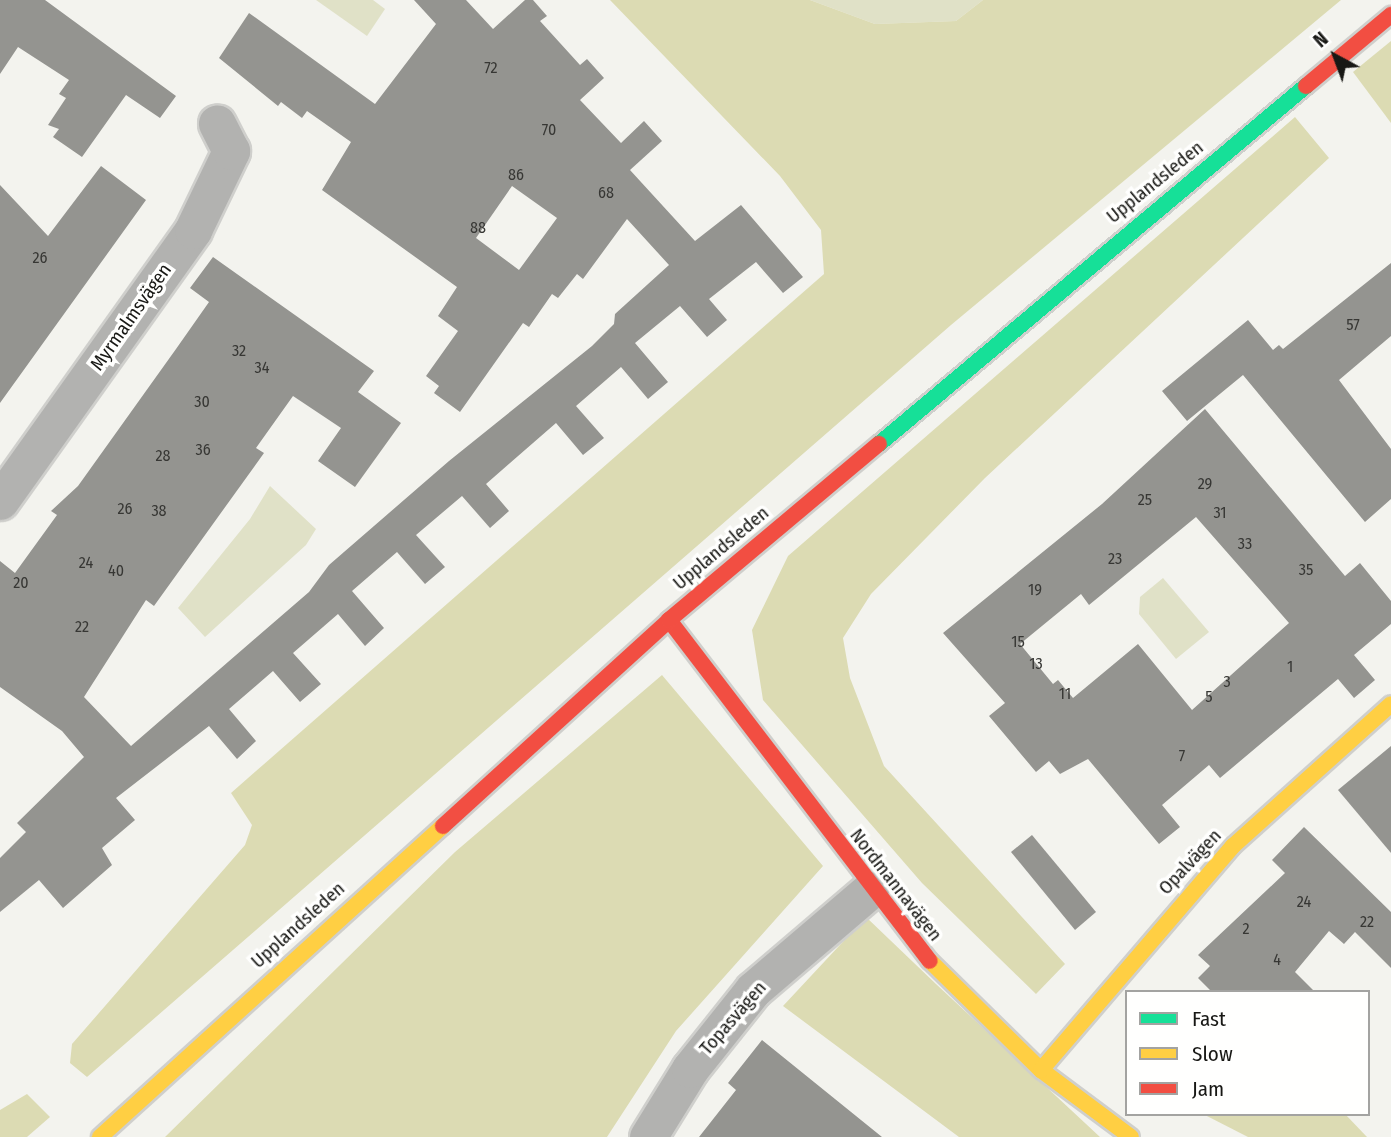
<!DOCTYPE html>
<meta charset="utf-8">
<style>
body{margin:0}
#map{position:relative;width:1391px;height:1137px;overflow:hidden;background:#f3f3ee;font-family:"Fira Sans Condensed",sans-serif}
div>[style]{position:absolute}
.green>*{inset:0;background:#e0e1c7}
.forest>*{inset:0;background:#dcdbb3}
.building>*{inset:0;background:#949490}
.roads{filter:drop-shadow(2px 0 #cfcfcc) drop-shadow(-2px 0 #cfcfcc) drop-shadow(0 2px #cfcfcc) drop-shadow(0 -2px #cfcfcc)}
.street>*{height:37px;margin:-18.5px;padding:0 18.5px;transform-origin:18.5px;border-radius:18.5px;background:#b2b2b0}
.fast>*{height:16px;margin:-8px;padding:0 8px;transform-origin:8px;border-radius:8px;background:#16e098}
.slow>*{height:16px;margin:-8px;padding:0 8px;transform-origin:8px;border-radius:8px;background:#ffcf43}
.jam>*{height:16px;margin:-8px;padding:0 8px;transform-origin:8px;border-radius:8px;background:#f24e42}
span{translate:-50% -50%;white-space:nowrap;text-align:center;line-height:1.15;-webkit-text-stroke:7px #fffffe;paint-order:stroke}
.number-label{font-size:16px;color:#373734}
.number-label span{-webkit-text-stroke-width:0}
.street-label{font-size:19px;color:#181815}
.legend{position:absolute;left:1125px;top:990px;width:245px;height:126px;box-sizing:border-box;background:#fffffe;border:2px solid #a3a3a1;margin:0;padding:9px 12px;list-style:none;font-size:21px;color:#181815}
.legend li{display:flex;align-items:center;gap:14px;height:35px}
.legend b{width:35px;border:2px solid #a3a3a1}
.north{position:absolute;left:1300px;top:21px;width:70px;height:70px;-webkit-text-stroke:5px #fffffe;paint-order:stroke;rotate:319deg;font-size:19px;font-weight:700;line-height:28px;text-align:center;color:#181815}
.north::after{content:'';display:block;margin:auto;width:24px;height:32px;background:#181815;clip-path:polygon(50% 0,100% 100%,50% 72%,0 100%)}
</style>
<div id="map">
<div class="green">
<div style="clip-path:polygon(316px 0,373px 0,385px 9px,367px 36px)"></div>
<div style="clip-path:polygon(810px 0,983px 0,956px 21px,875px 24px)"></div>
<div style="clip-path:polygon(270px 486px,316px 529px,306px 545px,205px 637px,178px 608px,250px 519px)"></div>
<div style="clip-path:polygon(1163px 578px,1209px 632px,1176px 659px,1139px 614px,1140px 597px)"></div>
</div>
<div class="forest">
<div style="clip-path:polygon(610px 0,810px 0,875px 24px,956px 21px,983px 0,1341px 0,951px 325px,87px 1077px,70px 1063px,72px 1044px,245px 845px,252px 825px,231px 793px,824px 274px,821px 230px,780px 176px)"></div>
<div style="clip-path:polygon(1391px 41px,1391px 123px,1353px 72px)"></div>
<div style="clip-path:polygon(1295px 117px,1329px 158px,985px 478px,871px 594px,843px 638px,850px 678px,884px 766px,1065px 964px,1036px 994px,922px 883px,763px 700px,752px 630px,788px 556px)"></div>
<div style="clip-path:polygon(662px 675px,823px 866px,676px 1031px,607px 1137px,165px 1137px,455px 852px)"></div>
<div style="clip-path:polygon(866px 917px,936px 984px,1100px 1137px,959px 1137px,783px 1006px)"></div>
<div style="clip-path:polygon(27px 1094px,50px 1117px,27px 1137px,0 1137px,0 1110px)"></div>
<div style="clip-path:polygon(1203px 1114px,1345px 1114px,1367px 1137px,1248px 1137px)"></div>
</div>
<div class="building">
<div style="clip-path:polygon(0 0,45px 0,176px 96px,160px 118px,126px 95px,82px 157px,53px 137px,59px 129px,48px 125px,66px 98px,59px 94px,69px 80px,18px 47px,0 74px)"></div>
<div style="clip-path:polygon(evenodd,414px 0,466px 0,493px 29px,525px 0,533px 0,547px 16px,540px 21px,580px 65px,587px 59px,604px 78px,580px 100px,621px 143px,644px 121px,662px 141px,630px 170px,695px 241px,741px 205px,803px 277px,783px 293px,756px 262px,709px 299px,727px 320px,707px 337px,680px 306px,635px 343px,668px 382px,648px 399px,621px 367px,576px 406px,604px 438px,583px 455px,556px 423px,486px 484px,509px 511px,490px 528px,462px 496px,416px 535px,445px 567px,425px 584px,397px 552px,352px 591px,384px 628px,365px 646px,338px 614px,293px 653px,321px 684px,300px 702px,273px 671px,229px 709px,256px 741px,237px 759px,209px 726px,116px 798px,135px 820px,102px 848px,112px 865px,63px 908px,39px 880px,0 912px,0 858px,26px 832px,17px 823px,84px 757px,62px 731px,0 687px,0 561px,15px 573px,57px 515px,51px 511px,78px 486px,176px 349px,209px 302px,190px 288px,213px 257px,374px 371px,358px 392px,401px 423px,355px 487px,318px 461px,341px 428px,293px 396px,256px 448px,264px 453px,154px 606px,146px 600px,84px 697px,131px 746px,309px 592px,329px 565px,449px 461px,592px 346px,614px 324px,615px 314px,669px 265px,627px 219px,583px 279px,577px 274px,558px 298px,552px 294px,529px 327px,523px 323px,460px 412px,434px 393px,439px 386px,426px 376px,458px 331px,438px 316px,457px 287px,322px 190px,351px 142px,307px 111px,302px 118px,281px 102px,278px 106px,219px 58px,249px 13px,375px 104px,436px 24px,414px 0,512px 186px,557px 218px,519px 270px,476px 238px,512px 186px)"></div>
<div style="clip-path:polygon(101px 166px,146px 200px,0 403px,0 185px,48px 236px)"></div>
<div style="clip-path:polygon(1391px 263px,1391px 336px,1339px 380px,1391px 449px,1391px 499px,1365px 522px,1243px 375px,1187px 421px,1162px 391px,1248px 320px,1273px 350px,1279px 345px,1283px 349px)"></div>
<div style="clip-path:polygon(evenodd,1205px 409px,1345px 576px,1360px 563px,1391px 601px,1391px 624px,1354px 655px,1375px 680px,1354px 698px,1338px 679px,1220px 778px,1209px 765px,1162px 805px,1180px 827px,1159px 844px,1088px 759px,1060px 774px,1049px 761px,1036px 772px,989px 716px,1005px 703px,943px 633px,1102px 504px,1205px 409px,1196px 517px,1289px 623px,1192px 710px,1138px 644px,1073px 698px,1058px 680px,1053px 684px,1020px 644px,1081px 594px,1089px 605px,1196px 517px)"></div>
<div style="clip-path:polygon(1391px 746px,1391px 853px,1338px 790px)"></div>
<div style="clip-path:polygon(1304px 827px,1391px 912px,1391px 968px,1355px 932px,1344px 944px,1329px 931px,1295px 972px,1315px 992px,1212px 992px,1198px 978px,1210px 966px,1198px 955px,1285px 873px,1272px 860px)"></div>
<div style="clip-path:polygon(1032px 835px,1096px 912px,1075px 930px,1011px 852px)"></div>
<div style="clip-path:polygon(762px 1040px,882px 1137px,699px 1137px,736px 1090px,728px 1083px)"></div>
</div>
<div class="roads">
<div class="street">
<div style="left:0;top:501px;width:333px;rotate:-54.5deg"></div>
<div style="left:193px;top:230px;width:88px;rotate:-64.3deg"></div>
<div style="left:231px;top:151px;width:31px;rotate:-117deg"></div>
<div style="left:648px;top:1137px;width:80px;rotate:-58.3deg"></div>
<div style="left:690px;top:1069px;width:101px;rotate:-51.4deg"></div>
<div style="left:753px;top:990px;width:154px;rotate:-40.5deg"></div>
</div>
<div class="fast">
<div style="left:879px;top:444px;width:557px;rotate:-39.98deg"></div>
</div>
<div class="slow">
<div style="left:930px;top:961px;width:156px;rotate:44.5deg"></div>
<div style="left:1041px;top:1070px;width:112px;rotate:36.7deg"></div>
<div style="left:1041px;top:1070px;width:295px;rotate:-49.4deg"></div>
<div style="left:1233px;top:846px;width:212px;rotate:-41.9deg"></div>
<div style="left:100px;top:1137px;width:463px;rotate:-42.2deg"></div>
</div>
<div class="jam">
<div style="left:1306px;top:86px;width:111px;rotate:-39.9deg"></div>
<div style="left:669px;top:620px;width:429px;rotate:52.6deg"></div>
<div style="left:443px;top:826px;width:306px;rotate:-42.3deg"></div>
<div style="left:669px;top:620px;width:274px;rotate:-40deg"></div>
</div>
</div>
<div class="number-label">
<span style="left:491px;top:68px">72</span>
<span style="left:549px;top:130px">70</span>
<span style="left:516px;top:175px">86</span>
<span style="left:606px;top:193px">68</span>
<span style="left:478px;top:228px">88</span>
<span style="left:40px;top:258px">26</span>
<span style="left:1353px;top:325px">57</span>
<span style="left:239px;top:351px">32</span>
<span style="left:262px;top:368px">34</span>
<span style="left:202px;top:402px">30</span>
<span style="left:203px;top:450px">36</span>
<span style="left:163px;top:456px">28</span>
<span style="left:1205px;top:484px">29</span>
<span style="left:1145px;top:500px">25</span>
<span style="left:125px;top:509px">26</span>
<span style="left:159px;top:511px">38</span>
<span style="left:1220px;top:513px">31</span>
<span style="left:1245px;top:544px">33</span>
<span style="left:1115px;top:559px">23</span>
<span style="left:86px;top:563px">24</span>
<span style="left:1306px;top:570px">35</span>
<span style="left:116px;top:571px">40</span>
<span style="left:21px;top:583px">20</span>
<span style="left:1035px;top:590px">19</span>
<span style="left:82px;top:627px">22</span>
<span style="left:1018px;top:642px">15</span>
<span style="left:1036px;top:664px">13</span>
<span style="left:1290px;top:667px">1</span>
<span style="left:1227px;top:682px">3</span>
<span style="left:1065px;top:694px">11</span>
<span style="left:1209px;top:697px">5</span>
<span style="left:1182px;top:756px">7</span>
<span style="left:1304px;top:902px">24</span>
<span style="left:1367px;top:922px">22</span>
<span style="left:1246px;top:929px">2</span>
<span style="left:1277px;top:960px">4</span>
</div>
<div class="street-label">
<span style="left:1155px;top:182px;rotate:-39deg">Upplandsleden</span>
<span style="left:131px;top:317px;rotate:-55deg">Myrmalmsvägen</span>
<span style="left:721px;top:548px;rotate:-40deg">Upplandsleden</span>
<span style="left:1190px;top:862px;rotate:-47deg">Opalvägen</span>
<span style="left:896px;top:885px;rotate:52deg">Nordmannavägen</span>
<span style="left:298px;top:925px;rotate:-42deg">Upplandsleden</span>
<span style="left:733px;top:1018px;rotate:-49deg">Topasvägen</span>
</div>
<ul class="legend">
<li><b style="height:9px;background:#16e098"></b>Fast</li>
<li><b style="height:9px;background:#ffcf43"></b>Slow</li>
<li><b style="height:9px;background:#f24e42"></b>Jam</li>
</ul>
<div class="north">N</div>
</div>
